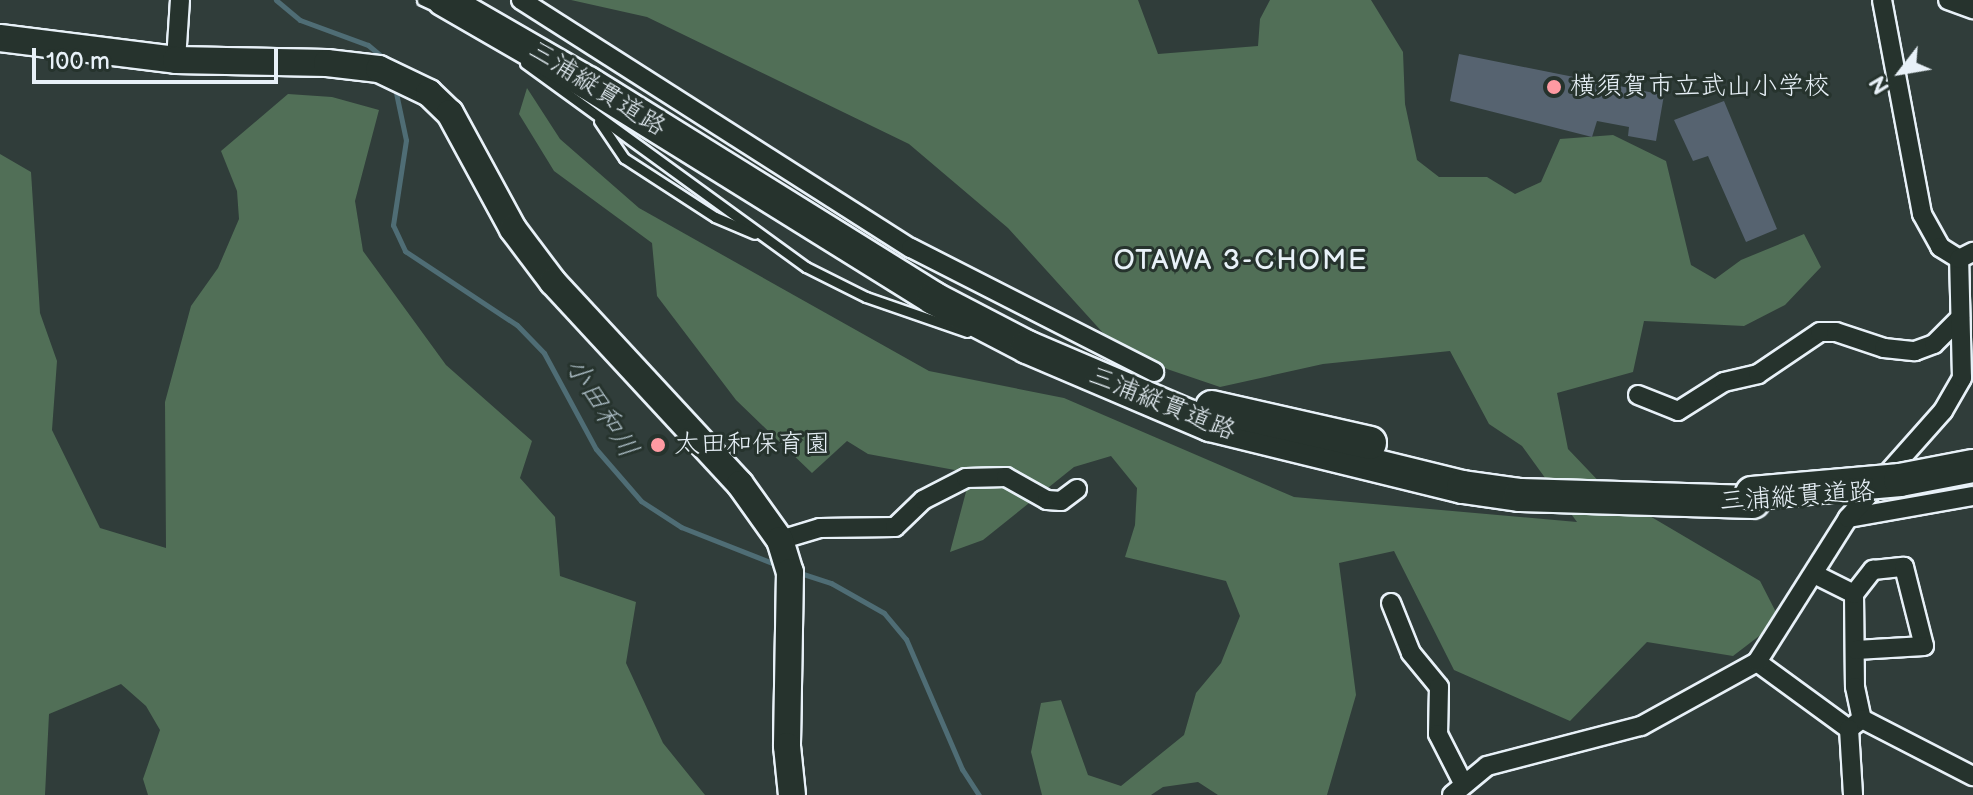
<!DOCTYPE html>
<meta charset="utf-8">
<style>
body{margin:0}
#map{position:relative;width:1973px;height:795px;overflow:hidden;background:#303d3a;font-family:"Balsamiq Sans","Klee One",sans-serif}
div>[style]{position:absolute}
.green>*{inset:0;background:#516f57}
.stream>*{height:5px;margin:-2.5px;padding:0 2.5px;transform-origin:2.5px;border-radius:2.5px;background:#4f6d75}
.building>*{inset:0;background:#566370}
.roads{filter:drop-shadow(2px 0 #e8f1f8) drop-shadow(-2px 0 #e8f1f8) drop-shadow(0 2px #e8f1f8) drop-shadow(0 -2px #e8f1f8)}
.lane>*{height:9px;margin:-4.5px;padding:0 4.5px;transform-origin:4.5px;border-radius:4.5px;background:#26332d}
.street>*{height:18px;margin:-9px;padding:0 9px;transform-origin:9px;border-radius:9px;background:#26332d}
.secondary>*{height:26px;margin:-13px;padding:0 13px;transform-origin:13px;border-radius:13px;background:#26332d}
.highway>*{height:32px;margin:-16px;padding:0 16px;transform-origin:16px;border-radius:16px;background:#26332d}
.bridges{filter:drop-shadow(2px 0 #e8f1f8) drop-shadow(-2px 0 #e8f1f8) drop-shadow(0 2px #e8f1f8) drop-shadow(0 -2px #e8f1f8)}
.highway-bridge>*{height:32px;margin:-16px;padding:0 16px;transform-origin:16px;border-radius:16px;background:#26332d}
.dots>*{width:22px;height:22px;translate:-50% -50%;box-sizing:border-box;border:4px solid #26332d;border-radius:50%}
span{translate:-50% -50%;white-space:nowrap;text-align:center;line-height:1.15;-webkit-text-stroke:6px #26332d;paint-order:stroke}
.poi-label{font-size:26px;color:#e8f1f8}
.left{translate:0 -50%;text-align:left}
.street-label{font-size:26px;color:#e8f1f8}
.neighbourhood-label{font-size:28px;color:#e8f1f8;letter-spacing:2px}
.water-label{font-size:28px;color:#abbcc4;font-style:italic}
.north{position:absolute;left:1861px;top:32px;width:80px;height:80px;-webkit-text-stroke:6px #26332d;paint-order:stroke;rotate:239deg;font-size:22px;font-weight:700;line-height:32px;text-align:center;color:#e8f1f8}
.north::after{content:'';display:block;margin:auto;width:28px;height:36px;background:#e8f1f8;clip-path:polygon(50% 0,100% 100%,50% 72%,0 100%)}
.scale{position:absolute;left:32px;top:48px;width:246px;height:36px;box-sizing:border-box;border:4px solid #e8f1f8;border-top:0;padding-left:10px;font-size:24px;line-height:28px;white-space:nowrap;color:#e8f1f8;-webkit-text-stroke:6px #26332d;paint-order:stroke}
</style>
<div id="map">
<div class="green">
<div style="clip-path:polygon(571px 0,1138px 0,1158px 54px,1258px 46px,1260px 19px,1270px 0,1371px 0,1403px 52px,1405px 104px,1417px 160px,1439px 177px,1487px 177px,1515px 194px,1541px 182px,1560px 139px,1613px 135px,1666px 161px,1691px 265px,1715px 279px,1741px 260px,1804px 234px,1821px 267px,1785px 305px,1744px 326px,1644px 321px,1633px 372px,1557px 393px,1568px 449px,1609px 492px,1760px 581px,1780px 620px,1733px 656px,1647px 642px,1570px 721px,1454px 670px,1394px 551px,1339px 563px,1356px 695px,1327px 795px,1218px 795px,1198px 782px,1163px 787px,1151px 795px,1042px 795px,1031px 752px,1041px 703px,1061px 700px,1088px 775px,1121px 786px,1184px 735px,1196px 693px,1221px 663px,1240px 616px,1226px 581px,1125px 557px,1135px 525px,1137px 488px,1111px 456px,1074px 467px,983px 540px,950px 552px,971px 473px,868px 454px,847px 441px,812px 473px,736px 400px,657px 296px,652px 243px,554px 171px,519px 114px,527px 88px,560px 139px,639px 208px,929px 371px,1064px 398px,1294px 497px,1577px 522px,1522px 446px,1489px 424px,1450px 351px,1323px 364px,1220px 387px,1167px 369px,1104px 334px,1008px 228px,909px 144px,647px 17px)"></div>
<div style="clip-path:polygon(288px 94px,332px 97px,379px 110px,355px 201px,363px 251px,446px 365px,532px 441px,520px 478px,555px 517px,560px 576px,636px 602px,626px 663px,663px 743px,705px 795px,148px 795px,143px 779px,160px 730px,146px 706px,121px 684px,49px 714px,45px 795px,0 795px,0 154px,31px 172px,40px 313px,57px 361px,52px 430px,100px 528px,166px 548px,165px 402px,191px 306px,218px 268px,239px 219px,237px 191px,221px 151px)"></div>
</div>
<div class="stream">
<div style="left:276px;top:0;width:31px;rotate:40deg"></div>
<div style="left:300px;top:20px;width:72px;rotate:20.2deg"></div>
<div style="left:368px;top:45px;width:23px;rotate:40deg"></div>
<div style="left:395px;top:88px;width:53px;rotate:78.1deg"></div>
<div style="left:406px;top:140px;width:86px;rotate:98.7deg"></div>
<div style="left:393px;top:225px;width:29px;rotate:65deg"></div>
<div style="left:405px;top:251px;width:134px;rotate:33.5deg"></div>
<div style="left:517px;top:325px;width:39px;rotate:46deg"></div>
<div style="left:544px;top:353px;width:109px;rotate:61.6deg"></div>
<div style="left:596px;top:449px;width:69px;rotate:49.1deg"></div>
<div style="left:641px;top:501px;width:48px;rotate:33deg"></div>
<div style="left:681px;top:527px;width:106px;rotate:21.5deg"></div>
<div style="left:797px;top:572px;width:36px;rotate:18deg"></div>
<div style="left:831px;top:583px;width:61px;rotate:29.5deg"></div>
<div style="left:884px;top:613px;width:34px;rotate:50deg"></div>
<div style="left:906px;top:639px;width:142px;rotate:66.7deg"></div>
<div style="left:962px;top:769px;width:31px;rotate:57deg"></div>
</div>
<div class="building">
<div style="clip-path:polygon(1459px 54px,1664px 95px,1656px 141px,1628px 136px,1629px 127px,1597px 121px,1592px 137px,1450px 101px)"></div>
<div style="clip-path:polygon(1724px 101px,1777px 229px,1746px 242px,1708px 156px,1693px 161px,1674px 120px)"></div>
</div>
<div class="roads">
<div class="lane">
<div style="left:422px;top:0;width:19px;rotate:25deg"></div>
<div style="left:525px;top:63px;width:347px;rotate:36deg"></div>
<div style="left:806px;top:267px;width:67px;rotate:26.6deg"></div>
<div style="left:866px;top:297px;width:107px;rotate:19.1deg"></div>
<div style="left:599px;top:121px;width:45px;rotate:56deg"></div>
<div style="left:624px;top:158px;width:108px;rotate:33deg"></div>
<div style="left:715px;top:217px;width:43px;rotate:23deg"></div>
</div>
<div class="street">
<div style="left:521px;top:0;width:462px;rotate:32.5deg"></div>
<div style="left:911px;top:248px;width:273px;rotate:27deg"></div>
<div style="left:1882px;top:0;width:218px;rotate:79.4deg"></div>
<div style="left:1922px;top:214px;width:38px;rotate:61deg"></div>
<div style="left:1940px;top:247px;width:22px;rotate:32deg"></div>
<div style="left:1948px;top:0;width:27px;rotate:20deg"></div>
<div style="left:176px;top:60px;width:60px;rotate:-86.2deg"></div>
<div style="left:1638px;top:395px;width:43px;rotate:21.8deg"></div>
<div style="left:1678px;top:411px;width:54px;rotate:-32.2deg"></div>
<div style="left:1724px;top:382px;width:35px;rotate:-13deg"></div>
<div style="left:1758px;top:374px;width:75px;rotate:-34.1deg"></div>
<div style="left:1820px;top:332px;width:16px"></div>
<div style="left:1836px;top:332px;width:51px;rotate:18.4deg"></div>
<div style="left:1884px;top:348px;width:31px;rotate:6deg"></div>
<div style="left:1915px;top:351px;width:20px;rotate:-20deg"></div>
<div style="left:1934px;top:344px;width:37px;rotate:-45deg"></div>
<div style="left:1848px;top:518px;width:127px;rotate:-10deg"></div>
<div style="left:780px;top:540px;width:42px;rotate:-16.7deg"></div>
<div style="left:820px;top:528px;width:75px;rotate:-0.8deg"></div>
<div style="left:895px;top:527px;width:39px;rotate:-44deg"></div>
<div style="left:923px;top:500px;width:48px;rotate:-27.1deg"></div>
<div style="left:966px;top:478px;width:40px;rotate:-1.4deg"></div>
<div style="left:1006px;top:477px;width:47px;rotate:29.3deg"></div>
<div style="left:1047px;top:500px;width:14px;rotate:4deg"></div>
<div style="left:1061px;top:501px;width:20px;rotate:-37deg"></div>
<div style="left:1816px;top:575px;width:42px;rotate:26.6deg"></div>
<div style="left:1854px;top:594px;width:93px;rotate:89.4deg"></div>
<div style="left:1855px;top:687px;width:33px;rotate:78deg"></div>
<div style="left:1854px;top:594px;width:31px;rotate:-52deg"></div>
<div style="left:1873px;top:570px;width:31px;rotate:-6deg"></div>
<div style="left:1904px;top:567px;width:81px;rotate:75.8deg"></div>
<div style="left:1924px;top:646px;width:68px;rotate:176.6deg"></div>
<div style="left:1391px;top:603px;width:54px;rotate:68.2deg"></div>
<div style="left:1411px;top:653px;width:44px;rotate:50.5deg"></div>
<div style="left:1439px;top:687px;width:47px;rotate:91.2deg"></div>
<div style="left:1438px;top:734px;width:55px;rotate:63deg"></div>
<div style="left:1757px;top:662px;width:114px;rotate:36.1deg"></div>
<div style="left:1849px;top:729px;width:16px;rotate:-38deg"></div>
<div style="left:1862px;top:719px;width:125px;rotate:27.2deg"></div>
<div style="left:1849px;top:729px;width:66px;rotate:86.5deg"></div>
<div style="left:1452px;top:795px;width:45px;rotate:-39.6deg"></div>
<div style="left:1487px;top:766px;width:159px;rotate:-14.6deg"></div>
<div style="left:1641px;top:726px;width:132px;rotate:-28.9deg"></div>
<div style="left:1757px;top:662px;width:170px;rotate:-57.7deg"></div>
<div style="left:1848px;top:518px;width:143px;rotate:-48.4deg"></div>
<div style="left:1943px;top:411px;width:38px;rotate:-60deg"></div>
<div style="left:1962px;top:378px;width:119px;rotate:-91.4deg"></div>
<div style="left:1959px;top:259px;width:16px;rotate:-27deg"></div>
</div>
<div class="secondary">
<div style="left:0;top:38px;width:177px;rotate:7.1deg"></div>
<div style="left:176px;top:60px;width:151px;rotate:1.1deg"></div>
<div style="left:327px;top:63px;width:52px;rotate:6.6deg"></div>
<div style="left:379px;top:69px;width:55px;rotate:25.6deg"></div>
<div style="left:429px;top:93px;width:29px;rotate:44deg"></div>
<div style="left:450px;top:113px;width:132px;rotate:61.5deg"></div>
<div style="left:513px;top:229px;width:66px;rotate:53deg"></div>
<div style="left:553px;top:282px;width:275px;rotate:47.2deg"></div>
<div style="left:740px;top:484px;width:69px;rotate:54.5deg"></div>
<div style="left:780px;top:540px;width:34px;rotate:73deg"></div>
<div style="left:790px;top:572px;width:174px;rotate:91deg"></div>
<div style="left:787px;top:746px;width:49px;rotate:84.2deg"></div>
</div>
<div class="highway">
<div style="left:444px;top:0;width:166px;rotate:30deg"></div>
<div style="left:588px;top:83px;width:407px;rotate:31.9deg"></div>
<div style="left:933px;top:298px;width:106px;rotate:27.5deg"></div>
<div style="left:1027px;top:347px;width:199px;rotate:23.1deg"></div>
<div style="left:1210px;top:425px;width:260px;rotate:13.8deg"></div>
<div style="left:1463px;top:487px;width:58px;rotate:8deg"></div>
<div style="left:1520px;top:495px;width:233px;rotate:1.7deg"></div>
<div style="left:1212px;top:407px;width:162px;rotate:12.8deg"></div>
</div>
</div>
<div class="bridges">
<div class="highway-bridge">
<div style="left:1752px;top:493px;width:149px;rotate:-5deg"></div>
<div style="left:1900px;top:480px;width:74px;rotate:-10.9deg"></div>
</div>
</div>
<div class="dots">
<div style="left:1554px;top:87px;background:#ff9aa2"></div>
<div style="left:658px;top:445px;background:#ff9aa2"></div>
</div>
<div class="poi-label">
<span class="left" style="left:1570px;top:87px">横須賀市立武山小学校</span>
<span class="left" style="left:674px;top:445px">太田和保育園</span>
</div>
<div class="street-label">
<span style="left:597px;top:89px;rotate:32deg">三浦縦貫道路</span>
<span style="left:1162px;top:404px;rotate:22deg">三浦縦貫道路</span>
<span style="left:1797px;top:497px;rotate:-4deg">三浦縦貫道路</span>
</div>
<div class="neighbourhood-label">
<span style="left:1241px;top:261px">OTAWA 3-CHOME</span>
</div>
<div class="water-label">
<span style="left:601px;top:408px;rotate:58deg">小田和川</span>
</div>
<div class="north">N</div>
<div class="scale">100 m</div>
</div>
